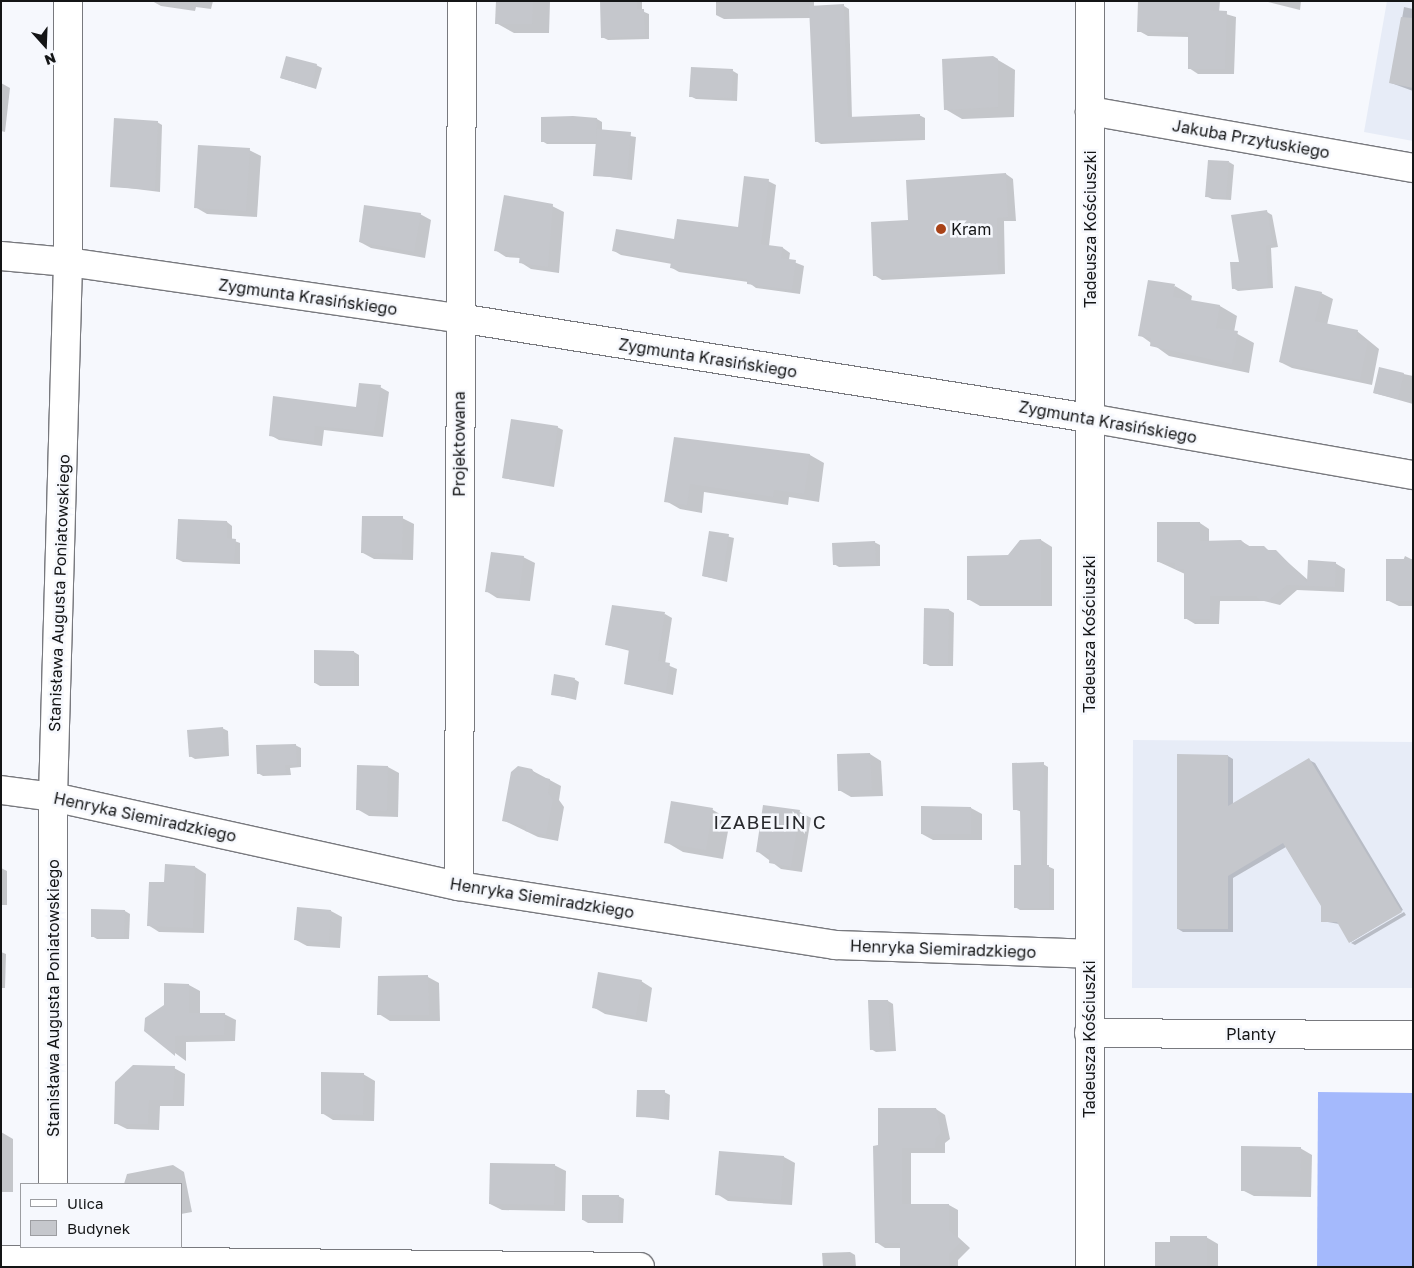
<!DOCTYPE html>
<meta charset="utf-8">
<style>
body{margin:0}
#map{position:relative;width:1414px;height:1268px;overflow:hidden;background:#f6f8fd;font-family:"Golos Text",sans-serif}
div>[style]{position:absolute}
.built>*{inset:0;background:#e7ecf7}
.forest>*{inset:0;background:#a4b9fc}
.shadow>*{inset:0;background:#0003}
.building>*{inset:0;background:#c5c7cc}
.roads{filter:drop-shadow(1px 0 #78797e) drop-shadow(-1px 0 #78797e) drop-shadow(0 1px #78797e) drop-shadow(0 -1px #78797e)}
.minor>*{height:28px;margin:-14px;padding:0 14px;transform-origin:14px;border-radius:14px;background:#fff}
.dots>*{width:14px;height:14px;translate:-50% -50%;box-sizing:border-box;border:2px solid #f6f8fd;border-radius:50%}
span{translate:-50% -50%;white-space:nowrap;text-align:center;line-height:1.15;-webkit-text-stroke:5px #f6f8fd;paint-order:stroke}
.street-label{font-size:16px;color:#141516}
.poi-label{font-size:16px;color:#141516}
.left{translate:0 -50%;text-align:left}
.quarter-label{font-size:19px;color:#292a2e;letter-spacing:1px}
.frame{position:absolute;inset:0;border:2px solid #141516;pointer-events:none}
.legend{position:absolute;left:20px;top:1183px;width:162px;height:65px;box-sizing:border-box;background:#f6f8fd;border:1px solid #9c9da1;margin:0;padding:6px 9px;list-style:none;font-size:15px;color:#141516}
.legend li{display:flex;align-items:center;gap:10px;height:25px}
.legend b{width:25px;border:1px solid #9c9da1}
.north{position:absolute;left:20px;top:20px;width:50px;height:50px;-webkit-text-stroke:4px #f6f8fd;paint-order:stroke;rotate:160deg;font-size:14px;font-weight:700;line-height:20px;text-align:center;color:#141516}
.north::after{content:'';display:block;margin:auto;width:18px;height:22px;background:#141516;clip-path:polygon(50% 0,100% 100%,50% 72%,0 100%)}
</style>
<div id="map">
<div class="built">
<div style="clip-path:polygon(1387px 1px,1413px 1px,1413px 141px,1364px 132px)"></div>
<div style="clip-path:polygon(1133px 740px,1413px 742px,1413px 988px,1132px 988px)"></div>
</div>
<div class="forest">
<div style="clip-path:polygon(1318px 1092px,1413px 1093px,1413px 1267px,1317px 1267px)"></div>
</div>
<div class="shadow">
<div style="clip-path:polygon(152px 1px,213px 1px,211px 9px,196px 7px,195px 11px,161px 6px)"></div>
<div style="clip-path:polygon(497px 1px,550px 1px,549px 33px,514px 33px,496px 23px)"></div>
<div style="clip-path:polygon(601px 1px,642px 1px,642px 11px,649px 14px,649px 39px,608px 40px,602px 37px)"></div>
<div style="clip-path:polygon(716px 1px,814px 1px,814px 7px,844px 6px,849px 9px,852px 118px,919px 115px,925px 118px,925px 140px,821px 144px,816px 141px,811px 18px,724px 19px,716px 15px)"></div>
<div style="clip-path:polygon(1139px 1px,1220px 1px,1219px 12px,1236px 17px,1234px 74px,1198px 74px,1189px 68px,1189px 37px,1148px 36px,1139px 31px)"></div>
<div style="clip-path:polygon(1301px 1px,1300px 10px,1268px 2px,1268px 1px)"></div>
<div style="clip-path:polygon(1404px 7px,1413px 9px,1413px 91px,1391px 83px)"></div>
<div style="clip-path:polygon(944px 60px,998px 60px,1015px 70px,1014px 117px,962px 119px,945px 109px)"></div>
<div style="clip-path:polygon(316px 65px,322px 68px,316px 89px,281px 78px)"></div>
<div style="clip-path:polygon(733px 71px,738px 74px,737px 101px,696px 99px,690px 96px)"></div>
<div style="clip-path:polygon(1px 83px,10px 88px,5px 132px,1px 131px)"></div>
<div style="clip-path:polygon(597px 119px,602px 122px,602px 131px,636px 137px,632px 180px,595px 175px,597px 144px,547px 144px,542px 141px)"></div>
<div style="clip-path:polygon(157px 122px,162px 125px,160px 192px,112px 186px)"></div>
<div style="clip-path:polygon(249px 150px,261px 156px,257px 217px,207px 214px,195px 207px)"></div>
<div style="clip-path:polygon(1229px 162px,1234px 165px,1231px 200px,1212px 199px,1206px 196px)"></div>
<div style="clip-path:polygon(1006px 174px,1013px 179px,1016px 221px,1004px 221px,1005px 274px,882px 280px,874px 275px,909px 221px)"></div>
<div style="clip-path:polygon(768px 181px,776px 185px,769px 246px,783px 248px,790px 253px,789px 260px,804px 266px,800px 294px,756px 288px,748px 282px,679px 272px,672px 268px,672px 264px,621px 255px,614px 251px,739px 228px)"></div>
<div style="clip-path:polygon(552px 206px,564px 212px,559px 273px,531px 269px,520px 262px,520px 258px,506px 257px,495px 250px)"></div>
<div style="clip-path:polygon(1267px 212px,1272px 215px,1278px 247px,1271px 248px,1273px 288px,1238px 291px,1233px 288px,1241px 263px)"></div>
<div style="clip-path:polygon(420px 214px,431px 220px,425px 258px,371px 248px,360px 242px)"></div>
<div style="clip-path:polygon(1175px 286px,1192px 296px,1191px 301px,1220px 306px,1237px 316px,1234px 332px,1254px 343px,1249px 373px,1169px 356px,1140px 335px)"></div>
<div style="clip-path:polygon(1321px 293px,1333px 299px,1327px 325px,1357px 331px,1379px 349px,1372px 385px,1292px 368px,1280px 362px)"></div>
<div style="clip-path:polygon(1380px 369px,1413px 376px,1413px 404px,1374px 393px)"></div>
<div style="clip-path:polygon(380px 387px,389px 392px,383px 437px,324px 430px,322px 446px,279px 440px,270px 435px,357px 409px)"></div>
<div style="clip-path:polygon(557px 427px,563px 430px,554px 487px,503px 478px)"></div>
<div style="clip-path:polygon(675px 438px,810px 455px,824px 463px,819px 502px,789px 497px,788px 505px,704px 492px,702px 513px,680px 509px,666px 501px)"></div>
<div style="clip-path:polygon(1px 478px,2px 478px,2px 512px,1px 512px)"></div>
<div style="clip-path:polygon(402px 518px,414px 524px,413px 560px,374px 559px,363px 553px)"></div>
<div style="clip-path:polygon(179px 520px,227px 522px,232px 526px,232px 540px,240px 543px,240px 564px,183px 562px,177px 559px)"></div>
<div style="clip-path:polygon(1200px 523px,1209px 529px,1209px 542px,1241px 541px,1251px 547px,1275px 551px,1308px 580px,1335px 563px,1345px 569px,1344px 592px,1297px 590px,1280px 605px,1264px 601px,1220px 601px,1219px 624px,1195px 624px,1185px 618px,1185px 574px,1159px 562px)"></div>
<div style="clip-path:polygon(710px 532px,734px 538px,727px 582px,703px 576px)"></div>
<div style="clip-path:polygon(1041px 540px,1052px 547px,1052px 606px,980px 606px,968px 599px,1008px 556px)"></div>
<div style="clip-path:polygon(874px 542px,880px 545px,880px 566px,839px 567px,834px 564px)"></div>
<div style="clip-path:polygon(1405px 556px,1413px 560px,1413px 606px,1399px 606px,1387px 600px)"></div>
<div style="clip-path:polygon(523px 557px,535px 563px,530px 601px,497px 598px,486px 591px)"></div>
<div style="clip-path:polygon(949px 610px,954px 613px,953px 666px,930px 666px,924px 663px)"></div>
<div style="clip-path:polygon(665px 614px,672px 618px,665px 664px,677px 669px,673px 695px,625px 684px,630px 651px,607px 645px)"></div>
<div style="clip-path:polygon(316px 651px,354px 652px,359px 655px,359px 686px,320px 686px,315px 683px)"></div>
<div style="clip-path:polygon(574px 679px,579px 682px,576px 700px,552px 694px)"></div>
<div style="clip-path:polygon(222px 728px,228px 731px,229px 756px,195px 759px,190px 756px)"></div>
<div style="clip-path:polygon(295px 745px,301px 748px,301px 767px,290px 768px,291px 775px,263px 776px,258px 773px)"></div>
<div style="clip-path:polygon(870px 754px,881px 761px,883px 796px,851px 797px,839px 790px,838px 755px)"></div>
<div style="clip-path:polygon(1228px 756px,1233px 759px,1233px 805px,1309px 760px,1315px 763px,1403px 910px,1351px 942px,1339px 924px,1322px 921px,1322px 906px,1286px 847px,1233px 878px,1233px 932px,1183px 932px,1178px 929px)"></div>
<div style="clip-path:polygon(1043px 764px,1048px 767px,1047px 866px,1054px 869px,1054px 910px,1020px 910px,1015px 907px,1022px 866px,1022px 812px,1014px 809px)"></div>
<div style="clip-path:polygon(388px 767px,399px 773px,398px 817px,369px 816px,357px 809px)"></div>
<div style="clip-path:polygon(531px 770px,561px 786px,559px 800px,564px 807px,558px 841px,538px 837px,503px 820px)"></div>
<div style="clip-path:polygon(672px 803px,713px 810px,730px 820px,723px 859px,683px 852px,666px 842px)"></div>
<div style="clip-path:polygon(922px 808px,971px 808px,982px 814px,982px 840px,933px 840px,922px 834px)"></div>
<div style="clip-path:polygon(800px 812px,811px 818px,802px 872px,781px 869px,757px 851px)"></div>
<div style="clip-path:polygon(195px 867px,206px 874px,204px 933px,159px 932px,148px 925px,165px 884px)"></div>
<div style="clip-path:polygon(1px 868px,7px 871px,7px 905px,1px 905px)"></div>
<div style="clip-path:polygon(125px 911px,130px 914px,129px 939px,97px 939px,92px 936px)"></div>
<div style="clip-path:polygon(331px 911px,342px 917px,340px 948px,307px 946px,296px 940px)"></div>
<div style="clip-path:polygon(1404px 912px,1406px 915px,1355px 945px,1351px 943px)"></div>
<div style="clip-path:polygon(1px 952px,6px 954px,5px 988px,1px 988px)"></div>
<div style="clip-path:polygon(428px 977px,439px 983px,440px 1021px,390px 1021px,379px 1014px)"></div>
<div style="clip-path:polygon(641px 981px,652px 988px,647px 1022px,605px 1014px,593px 1007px)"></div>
<div style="clip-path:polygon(165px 984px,189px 985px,200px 991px,200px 1014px,224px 1014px,236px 1020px,235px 1041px,186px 1042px,186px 1061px,145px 1031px,165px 1006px)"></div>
<div style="clip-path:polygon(888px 1001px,893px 1004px,896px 1051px,876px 1052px,871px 1049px,869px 1002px)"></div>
<div style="clip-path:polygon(174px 1068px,185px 1074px,184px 1106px,160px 1106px,159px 1130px,127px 1129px,115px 1123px)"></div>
<div style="clip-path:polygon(363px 1074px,375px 1081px,374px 1121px,333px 1120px,322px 1113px)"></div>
<div style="clip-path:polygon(664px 1092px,670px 1095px,669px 1120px,637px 1116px)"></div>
<div style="clip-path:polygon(936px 1109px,945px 1115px,950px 1139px,945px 1143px,945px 1153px,911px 1153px,911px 1205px,949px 1205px,958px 1210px,958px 1237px,970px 1248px,958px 1260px,958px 1267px,901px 1267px,901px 1248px,885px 1248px,876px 1242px,879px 1147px)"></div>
<div style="clip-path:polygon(1px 1132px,13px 1139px,13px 1192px,1px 1192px)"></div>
<div style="clip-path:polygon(1300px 1148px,1312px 1155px,1311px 1197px,1254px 1196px,1242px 1190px)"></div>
<div style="clip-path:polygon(784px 1157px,795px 1163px,792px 1205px,728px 1201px,717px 1194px)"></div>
<div style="clip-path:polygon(173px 1165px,184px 1172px,192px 1212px,181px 1214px,181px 1184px,124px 1184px,127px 1174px)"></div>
<div style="clip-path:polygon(554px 1165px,566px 1171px,565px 1211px,502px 1210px,490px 1204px)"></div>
<div style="clip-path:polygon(618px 1196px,624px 1199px,623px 1223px,588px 1223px,583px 1220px)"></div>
<div style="clip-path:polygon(1206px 1237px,1218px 1244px,1218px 1267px,1156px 1267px,1171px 1244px)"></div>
<div style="clip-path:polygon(850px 1252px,855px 1255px,856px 1267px,823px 1267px,822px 1253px)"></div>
</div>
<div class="building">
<div style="clip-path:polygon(496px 1px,533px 1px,532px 24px,495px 24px)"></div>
<div style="clip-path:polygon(600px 1px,637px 1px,637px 9px,644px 9px,645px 36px,601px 38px)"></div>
<div style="clip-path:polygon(1138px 1px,1210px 1px,1210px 10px,1227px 11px,1225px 69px,1188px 69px,1188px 32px,1137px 32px)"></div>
<div style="clip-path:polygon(844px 4px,848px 117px,920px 114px,920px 138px,815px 142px,809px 6px)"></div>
<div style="clip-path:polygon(1401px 17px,1413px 18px,1413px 88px,1389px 83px)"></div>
<div style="clip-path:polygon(286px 56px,317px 64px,311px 87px,280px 78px)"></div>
<div style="clip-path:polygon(993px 56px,998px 59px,998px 107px,944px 110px,942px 59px)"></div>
<div style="clip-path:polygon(691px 67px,733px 69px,732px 98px,689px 97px)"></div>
<div style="clip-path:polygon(573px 116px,597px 118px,596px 142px,541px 142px,541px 117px)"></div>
<div style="clip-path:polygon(114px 118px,158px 121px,155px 190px,110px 187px)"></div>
<div style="clip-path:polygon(597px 129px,631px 132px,627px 178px,593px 176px)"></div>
<div style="clip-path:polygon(198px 145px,250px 148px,246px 211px,194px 208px)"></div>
<div style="clip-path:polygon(1208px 160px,1229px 161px,1226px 198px,1205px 197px)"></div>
<div style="clip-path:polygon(1006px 173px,1008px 217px,997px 218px,998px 270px,873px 276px,871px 222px,908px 220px,906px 180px)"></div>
<div style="clip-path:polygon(744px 176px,769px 179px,761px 244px,783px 247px,781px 258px,796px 260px,792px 290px,747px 284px,747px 279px,670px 268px,671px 262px,612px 251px,616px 229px,674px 239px,677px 219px,738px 227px)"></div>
<div style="clip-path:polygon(504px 195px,553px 204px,548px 267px,519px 263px,520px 254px,494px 251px)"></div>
<div style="clip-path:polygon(364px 205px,421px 213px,414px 252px,359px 242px)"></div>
<div style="clip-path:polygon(1267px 210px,1273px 244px,1266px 246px,1268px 286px,1232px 289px,1230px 262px,1239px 262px,1231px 215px)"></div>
<div style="clip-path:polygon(1148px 280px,1175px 284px,1173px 297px,1220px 305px,1216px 328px,1238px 331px,1232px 364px,1150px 346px,1151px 338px,1138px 336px)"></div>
<div style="clip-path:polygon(1295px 286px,1322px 292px,1315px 321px,1358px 330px,1356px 339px,1368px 341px,1360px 380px,1279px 362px)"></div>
<div style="clip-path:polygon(1379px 367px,1404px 373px,1398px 399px,1373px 393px)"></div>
<div style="clip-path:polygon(359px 383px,381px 385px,374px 432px,315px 426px,314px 442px,269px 436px,273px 396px,356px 407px)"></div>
<div style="clip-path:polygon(511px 419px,558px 426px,549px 485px,502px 478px)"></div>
<div style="clip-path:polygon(674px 437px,810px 454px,804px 494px,774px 490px,773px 497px,690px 484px,687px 505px,664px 502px)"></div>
<div style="clip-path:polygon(362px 516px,403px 516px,402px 554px,361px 553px)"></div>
<div style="clip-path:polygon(178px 519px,227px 521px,227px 538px,236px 539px,234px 562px,176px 559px)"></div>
<div style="clip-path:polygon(1157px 522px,1200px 522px,1200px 541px,1241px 540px,1247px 546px,1264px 546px,1268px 550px,1276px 550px,1307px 582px,1308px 560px,1336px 562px,1335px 587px,1287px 585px,1269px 600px,1260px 600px,1256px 596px,1210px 596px,1210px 619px,1184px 619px,1184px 569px,1175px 569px,1175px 563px,1157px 562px)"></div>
<div style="clip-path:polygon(709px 531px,729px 534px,722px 580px,702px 576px)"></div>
<div style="clip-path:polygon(1041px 539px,1041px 600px,967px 600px,967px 556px,1008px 555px,1020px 540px)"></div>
<div style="clip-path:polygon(875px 541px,876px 564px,833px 565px,832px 543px)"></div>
<div style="clip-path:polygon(491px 552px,524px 556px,519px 595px,485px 592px)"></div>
<div style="clip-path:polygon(1386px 559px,1413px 559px,1413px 601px,1386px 601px)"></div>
<div style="clip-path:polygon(612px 605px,665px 612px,658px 661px,670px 663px,666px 691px,624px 684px,629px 649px,605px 645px)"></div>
<div style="clip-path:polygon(924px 608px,949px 609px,948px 664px,923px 664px)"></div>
<div style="clip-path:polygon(314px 650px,354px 651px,354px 684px,314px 683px)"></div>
<div style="clip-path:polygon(554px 674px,575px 678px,571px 698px,551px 695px)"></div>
<div style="clip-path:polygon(223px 727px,224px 753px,189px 757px,187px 730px)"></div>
<div style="clip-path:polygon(296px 744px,297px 765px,285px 765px,286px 773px,257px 774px,256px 745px)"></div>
<div style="clip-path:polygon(870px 753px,872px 790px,838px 791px,837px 754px)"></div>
<div style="clip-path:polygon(1177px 754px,1228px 755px,1228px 806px,1309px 758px,1402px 912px,1349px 943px,1337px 922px,1321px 922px,1321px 906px,1283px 843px,1228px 876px,1228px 929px,1177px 929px)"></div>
<div style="clip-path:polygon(1044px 762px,1042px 865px,1049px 865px,1049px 908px,1014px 908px,1014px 865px,1021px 865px,1020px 810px,1013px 810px,1012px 763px)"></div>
<div style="clip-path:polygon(357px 765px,388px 766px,387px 811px,356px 810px)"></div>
<div style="clip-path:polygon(518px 766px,532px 769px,536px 776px,550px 779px,548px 793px,553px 800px,546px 835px,525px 831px,526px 826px,502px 821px,511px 772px)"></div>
<div style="clip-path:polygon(671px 801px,713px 808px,706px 850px,664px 843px)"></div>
<div style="clip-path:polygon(763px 805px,800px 810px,791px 867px,769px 863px,770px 854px,756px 852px)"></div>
<div style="clip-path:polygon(921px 806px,971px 807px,971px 834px,921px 834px)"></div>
<div style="clip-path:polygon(165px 864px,195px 866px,193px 928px,147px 926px,149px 882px,164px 882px)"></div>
<div style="clip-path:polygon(297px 907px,331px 910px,329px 943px,294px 940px)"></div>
<div style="clip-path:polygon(91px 909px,125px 910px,124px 937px,91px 937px)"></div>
<div style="clip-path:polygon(598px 972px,642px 980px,636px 1016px,592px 1008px)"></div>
<div style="clip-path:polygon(428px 975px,429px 1015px,377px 1015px,378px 976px)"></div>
<div style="clip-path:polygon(164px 983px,189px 984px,189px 1013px,225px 1013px,224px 1035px,175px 1036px,175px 1056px,144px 1031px,145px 1018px,164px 1005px)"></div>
<div style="clip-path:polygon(868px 1000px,888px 1000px,891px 1049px,870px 1050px)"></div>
<div style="clip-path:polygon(133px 1065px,175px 1066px,173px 1100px,149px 1100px,148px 1124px,114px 1124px,115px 1082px)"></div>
<div style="clip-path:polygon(321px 1072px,364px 1073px,363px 1115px,321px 1114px)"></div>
<div style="clip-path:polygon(637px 1090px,665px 1090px,664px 1118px,636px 1117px)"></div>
<div style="clip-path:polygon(878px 1108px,936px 1108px,941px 1133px,936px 1138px,935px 1148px,902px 1148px,902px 1204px,949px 1204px,949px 1230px,961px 1242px,949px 1254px,949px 1267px,919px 1264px,916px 1267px,900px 1267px,900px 1243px,875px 1243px,873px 1146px,878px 1145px)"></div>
<div style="clip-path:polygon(1241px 1146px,1301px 1147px,1300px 1191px,1241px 1191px)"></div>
<div style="clip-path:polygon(719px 1151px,784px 1156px,781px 1200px,715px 1195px)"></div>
<div style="clip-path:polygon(490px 1163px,555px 1164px,554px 1205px,489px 1204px)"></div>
<div style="clip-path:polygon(582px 1195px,619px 1195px,618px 1221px,582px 1220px)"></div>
<div style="clip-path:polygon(1170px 1236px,1207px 1236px,1207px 1267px,1155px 1267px,1155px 1242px,1170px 1242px)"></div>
</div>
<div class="roads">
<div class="minor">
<div style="left:1090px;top:1px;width:1266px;rotate:90deg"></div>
<div style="left:1090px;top:111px;width:328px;rotate:10deg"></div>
<div style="left:1px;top:256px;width:67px;rotate:5.1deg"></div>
<div style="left:68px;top:262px;width:395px;rotate:8.2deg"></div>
<div style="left:459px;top:318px;width:638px;rotate:9.02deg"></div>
<div style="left:1089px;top:418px;width:329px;rotate:10deg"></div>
<div style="left:1px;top:790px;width:52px;rotate:7.7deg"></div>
<div style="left:53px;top:797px;width:416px;rotate:12.4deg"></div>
<div style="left:459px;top:886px;width:381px;rotate:8.9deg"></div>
<div style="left:835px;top:945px;width:254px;rotate:2deg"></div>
<div style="left:459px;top:886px;width:885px;rotate:-89.81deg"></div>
<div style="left:1089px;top:1033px;width:324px;rotate:0.4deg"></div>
<div style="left:53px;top:1184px;width:387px;rotate:-90deg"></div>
<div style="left:53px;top:797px;width:535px;rotate:-88.39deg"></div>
<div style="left:68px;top:262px;width:261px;rotate:-90deg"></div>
<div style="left:1px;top:1260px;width:639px;rotate:0.63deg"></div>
</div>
</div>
<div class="dots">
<div style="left:941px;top:229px;background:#a94318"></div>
</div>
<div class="street-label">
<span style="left:1251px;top:139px;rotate:10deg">Jakuba Przyłuskiego</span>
<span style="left:1090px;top:229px;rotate:-90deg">Tadeusza Kościuszki</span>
<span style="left:308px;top:297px;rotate:8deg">Zygmunta Krasińskiego</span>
<span style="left:708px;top:358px;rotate:9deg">Zygmunta Krasińskiego</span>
<span style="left:1108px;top:422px;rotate:10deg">Zygmunta Krasińskiego</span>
<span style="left:459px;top:444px;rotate:-90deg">Projektowana</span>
<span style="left:59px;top:593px;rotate:-88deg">Stanisława Augusta Poniatowskiego</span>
<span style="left:1089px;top:634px;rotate:-90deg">Tadeusza Kościuszki</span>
<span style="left:145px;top:817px;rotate:12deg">Henryka Siemiradzkiego</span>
<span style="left:542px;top:898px;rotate:9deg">Henryka Siemiradzkiego</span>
<span style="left:943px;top:949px;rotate:2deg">Henryka Siemiradzkiego</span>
<span style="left:53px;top:998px;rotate:-90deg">Stanisława Augusta Poniatowskiego</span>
<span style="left:1251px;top:1034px">Planty</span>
<span style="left:1089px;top:1039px;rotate:-90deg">Tadeusza Kościuszki</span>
</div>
<div class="poi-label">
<span class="left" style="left:951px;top:229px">Kram</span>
</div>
<div class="quarter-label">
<span style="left:770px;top:822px">IZABELIN C</span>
</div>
<div class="frame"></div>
<ul class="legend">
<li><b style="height:6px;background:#fff"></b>Ulica</li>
<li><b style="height:14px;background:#c5c7cc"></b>Budynek</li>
</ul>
<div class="north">N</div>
</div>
